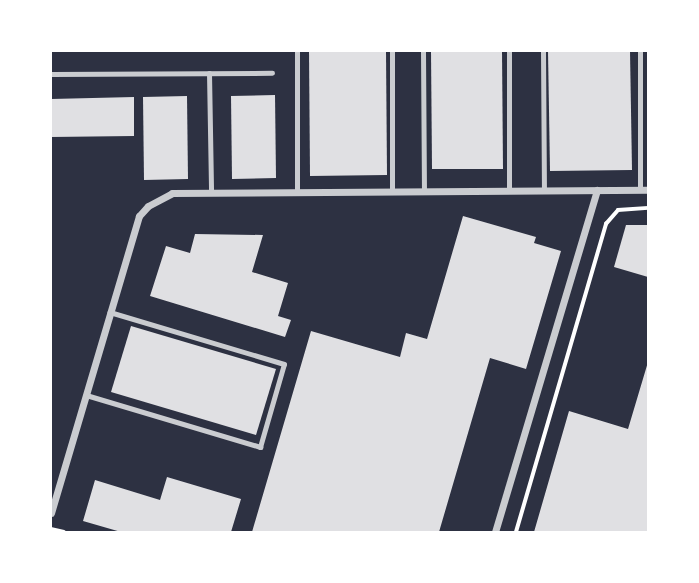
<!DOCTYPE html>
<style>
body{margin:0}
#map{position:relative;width:699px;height:583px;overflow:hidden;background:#2d3142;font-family:"Archivo Narrow",sans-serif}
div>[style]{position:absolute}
.building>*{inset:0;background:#e0e0e3}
.path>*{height:3.5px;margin:-1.75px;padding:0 1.75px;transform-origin:1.75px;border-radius:1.75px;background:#fff}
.service>*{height:5px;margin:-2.5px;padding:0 2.5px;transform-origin:2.5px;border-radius:2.5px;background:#caccd0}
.minor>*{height:7px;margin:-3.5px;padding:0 3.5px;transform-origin:3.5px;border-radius:3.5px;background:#caccd0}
span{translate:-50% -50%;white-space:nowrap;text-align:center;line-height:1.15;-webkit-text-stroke:6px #fff;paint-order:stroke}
.frame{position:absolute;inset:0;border:52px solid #fff;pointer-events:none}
</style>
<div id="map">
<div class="building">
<div style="clip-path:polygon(309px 51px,386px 51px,387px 175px,310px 176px)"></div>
<div style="clip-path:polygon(431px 51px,502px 51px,503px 169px,432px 169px)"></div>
<div style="clip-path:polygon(548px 51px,630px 51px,632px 170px,550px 171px)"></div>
<div style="clip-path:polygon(275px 95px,276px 178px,232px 179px,231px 96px)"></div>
<div style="clip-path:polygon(187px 96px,188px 179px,144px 180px,143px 97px)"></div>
<div style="clip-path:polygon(134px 97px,134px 136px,51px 137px,51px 99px)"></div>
<div style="clip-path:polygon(463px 216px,536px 237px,534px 243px,561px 251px,526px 369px,490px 358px,439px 532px,252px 532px,311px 331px,400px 357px,406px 333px,427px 339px)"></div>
<div style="clip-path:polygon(626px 225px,648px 225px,648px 277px,614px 267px)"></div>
<div style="clip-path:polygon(195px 234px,263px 235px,252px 272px,288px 283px,278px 316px,291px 320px,285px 337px,150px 296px,166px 246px,190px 253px)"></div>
<div style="clip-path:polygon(131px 326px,276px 369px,256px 435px,111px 392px)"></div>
<div style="clip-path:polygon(648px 362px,648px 532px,534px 532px,569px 411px,628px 429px)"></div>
<div style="clip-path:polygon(167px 477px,241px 499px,231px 532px,121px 532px,83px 521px,95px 480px,160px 500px)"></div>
</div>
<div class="path">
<div style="left:51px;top:529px;width:13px;rotate:13deg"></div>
<div style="left:516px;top:532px;width:321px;rotate:-73.7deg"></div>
<div style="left:606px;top:224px;width:18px;rotate:-49deg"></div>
<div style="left:618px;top:210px;width:30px;rotate:-4deg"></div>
</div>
<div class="service">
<div style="left:297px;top:51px;width:141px;rotate:90deg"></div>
<div style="left:392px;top:51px;width:141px;rotate:90deg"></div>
<div style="left:423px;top:51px;width:141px;rotate:89.6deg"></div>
<div style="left:509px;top:51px;width:140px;rotate:90deg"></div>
<div style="left:543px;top:51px;width:140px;rotate:89.6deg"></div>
<div style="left:640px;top:51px;width:139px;rotate:90deg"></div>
<div style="left:209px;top:73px;width:120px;rotate:89deg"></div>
<div style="left:51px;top:74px;width:221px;rotate:-0.3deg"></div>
<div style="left:86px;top:395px;width:182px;rotate:16.6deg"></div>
<div style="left:260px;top:447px;width:86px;rotate:-73.9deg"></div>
<div style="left:284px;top:364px;width:182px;rotate:-163.4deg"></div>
</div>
<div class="minor">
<div style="left:51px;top:513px;width:310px;rotate:-73.5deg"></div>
<div style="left:139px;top:216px;width:13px;rotate:-48deg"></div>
<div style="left:148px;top:206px;width:27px;rotate:-28deg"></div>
<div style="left:172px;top:193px;width:476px;rotate:-0.4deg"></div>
<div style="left:495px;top:532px;width:357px;rotate:-73.4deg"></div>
</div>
<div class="frame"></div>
</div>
